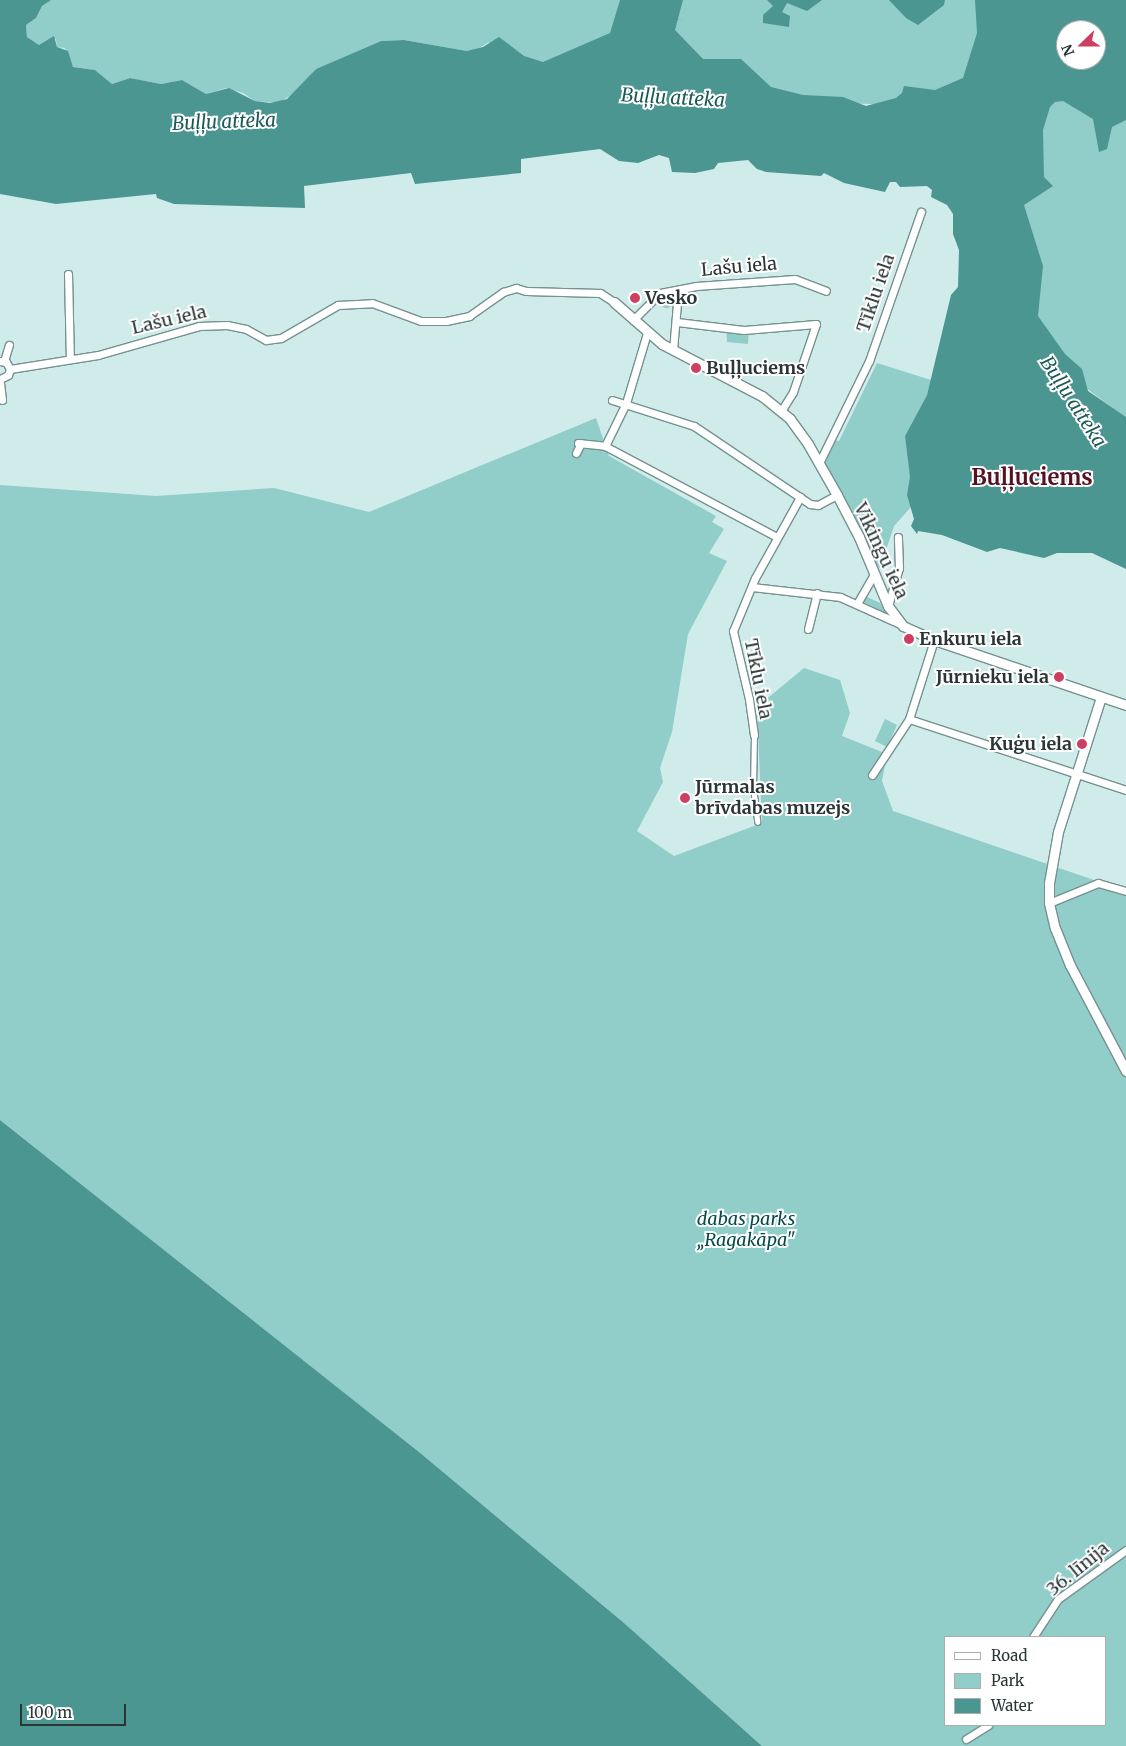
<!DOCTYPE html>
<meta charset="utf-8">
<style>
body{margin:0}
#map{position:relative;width:1126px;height:1746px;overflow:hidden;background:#cfecea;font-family:Merriweather,serif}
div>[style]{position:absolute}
.green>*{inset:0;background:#91cdc9}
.round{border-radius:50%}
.water>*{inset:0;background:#4c9692}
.roads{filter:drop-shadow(1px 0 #76918f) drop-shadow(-1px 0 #76918f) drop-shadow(0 1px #76918f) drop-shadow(0 -1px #76918f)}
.pedestrian>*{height:5px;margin:-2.5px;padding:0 2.5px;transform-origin:2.5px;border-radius:2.5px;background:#fff}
.minor>*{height:7px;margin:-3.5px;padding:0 3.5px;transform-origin:3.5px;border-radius:3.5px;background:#fff}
.tertiary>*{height:9px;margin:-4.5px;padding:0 4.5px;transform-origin:4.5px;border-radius:4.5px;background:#fff}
.dots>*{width:14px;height:14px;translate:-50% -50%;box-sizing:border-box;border:2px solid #fff;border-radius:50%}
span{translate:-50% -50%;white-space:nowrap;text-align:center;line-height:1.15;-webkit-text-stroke:4px #fff;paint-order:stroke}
.street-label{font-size:18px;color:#2a3635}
.poi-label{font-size:18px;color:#2a3635;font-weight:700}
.left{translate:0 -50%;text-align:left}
.right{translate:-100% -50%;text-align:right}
.park-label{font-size:18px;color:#054b49;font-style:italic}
.water-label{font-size:19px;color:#1b5957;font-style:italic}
.district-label{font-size:22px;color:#561123;font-weight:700}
.legend{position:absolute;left:944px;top:1636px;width:162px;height:90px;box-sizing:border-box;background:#fff;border:1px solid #aaafae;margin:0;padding:6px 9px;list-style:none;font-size:15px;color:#2a3635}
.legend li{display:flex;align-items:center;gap:10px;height:25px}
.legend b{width:25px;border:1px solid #aaafae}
.north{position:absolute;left:1056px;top:20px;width:50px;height:50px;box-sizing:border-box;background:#fff;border:1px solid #aaafae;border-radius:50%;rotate:248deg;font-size:14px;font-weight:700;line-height:20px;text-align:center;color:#2a3635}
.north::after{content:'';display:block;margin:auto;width:18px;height:22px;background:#ce3e60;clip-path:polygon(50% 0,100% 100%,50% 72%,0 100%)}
.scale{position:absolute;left:20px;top:1704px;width:106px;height:22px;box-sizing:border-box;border:2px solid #2a3635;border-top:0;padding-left:6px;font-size:15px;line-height:18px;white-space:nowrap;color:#2a3635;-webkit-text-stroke:4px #fff;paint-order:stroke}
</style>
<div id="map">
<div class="green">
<div style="clip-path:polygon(evenodd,51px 0,1126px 0,1126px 418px,1022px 340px,1019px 164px,871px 104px,489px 91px,489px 42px,476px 50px,467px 51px,404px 40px,381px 41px,316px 69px,293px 94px,278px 103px,255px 101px,243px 93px,226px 88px,206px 94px,182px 80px,161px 84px,130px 78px,112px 84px,95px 70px,73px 67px,65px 48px,57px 47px,56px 39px,39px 45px,27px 37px,26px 25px,36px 18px,42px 6px,51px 0,1066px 30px,1096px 30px,1096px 60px,1066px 60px,1066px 30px)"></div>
<div class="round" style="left:660.5px;top:296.5px;width:11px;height:11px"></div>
<div style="clip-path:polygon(726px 327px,749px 328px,748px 344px,727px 342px)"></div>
<div style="clip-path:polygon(877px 363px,931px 380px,927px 395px,905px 436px,910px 438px,911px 507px,894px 526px,880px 568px,873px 562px,862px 530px,824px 463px,834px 440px,839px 441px)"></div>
<div style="clip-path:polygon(evenodd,596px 418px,609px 456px,716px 516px,712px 522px,724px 529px,709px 553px,727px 561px,688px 634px,672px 732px,660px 768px,663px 782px,637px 831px,674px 856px,762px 823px,757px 707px,804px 668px,840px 680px,850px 713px,842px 736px,887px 754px,882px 781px,893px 811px,1126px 891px,1126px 1746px,762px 1746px,624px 1623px,419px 1452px,0 1120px,0 485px,156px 496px,274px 488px,369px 512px,596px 418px,945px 1637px,1105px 1637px,1105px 1725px,945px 1725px,945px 1637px)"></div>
<div style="clip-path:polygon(865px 596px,880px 603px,886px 613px,863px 602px)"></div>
<div style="clip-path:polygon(885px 719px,897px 725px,887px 747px,875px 741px)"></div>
</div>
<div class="water">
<div style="clip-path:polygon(evenodd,0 0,51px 0,42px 6px,36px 18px,26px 25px,27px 37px,39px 45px,54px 36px,57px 47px,68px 51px,73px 67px,95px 70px,112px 84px,130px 78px,161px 84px,182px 80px,206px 94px,229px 88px,255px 101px,270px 103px,287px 99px,316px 69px,381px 41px,404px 40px,467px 51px,483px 47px,499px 37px,524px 56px,543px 62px,610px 33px,620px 0,683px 0,675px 30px,703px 59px,741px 59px,771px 87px,803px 95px,843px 97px,866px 106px,896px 98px,902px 93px,904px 86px,935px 90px,963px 78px,977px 33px,975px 0,1126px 0,1126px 120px,1112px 127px,1107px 149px,1099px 152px,1093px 119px,1063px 101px,1055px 102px,1050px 107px,1043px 130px,1044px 177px,1053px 186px,1024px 205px,1043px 266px,1038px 316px,1065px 354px,1082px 369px,1088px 391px,1126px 417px,1126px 569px,1092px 553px,1057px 553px,1044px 558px,1000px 548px,987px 552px,942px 535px,918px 531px,917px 534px,911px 526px,914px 519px,907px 495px,910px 477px,905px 436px,927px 395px,951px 295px,958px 287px,959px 250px,953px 234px,953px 214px,947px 205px,931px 197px,932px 190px,927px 186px,900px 187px,896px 182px,890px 182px,885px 192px,844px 183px,824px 173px,821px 176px,766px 172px,757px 169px,748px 160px,718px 163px,714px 169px,695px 173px,672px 172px,669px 158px,659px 155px,638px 163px,619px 161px,600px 149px,521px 159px,521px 173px,415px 184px,411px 173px,304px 186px,305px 208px,174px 204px,157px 198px,156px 194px,56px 204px,0 194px,0 0,1066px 30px,1096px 30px,1096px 60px,1066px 60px,1066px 30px)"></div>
<div style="clip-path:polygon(767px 0,822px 0,807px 11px,787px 3px,782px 12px,790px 16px,789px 27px,763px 23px,763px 15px,773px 6px)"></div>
<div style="clip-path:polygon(889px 0,945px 0,944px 5px,918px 25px,906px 18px)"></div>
<div style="clip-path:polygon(0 1120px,419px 1452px,624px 1623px,762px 1746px,0 1746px)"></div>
</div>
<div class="roads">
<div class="pedestrian">
<div style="left:754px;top:735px;width:52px;rotate:91.1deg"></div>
<div style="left:753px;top:787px;width:35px;rotate:83deg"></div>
</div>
<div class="minor">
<div style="left:68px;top:274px;width:85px;rotate:88.7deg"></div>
<div style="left:633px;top:320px;width:38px;rotate:-45deg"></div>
<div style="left:660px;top:293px;width:37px;rotate:-11deg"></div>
<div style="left:696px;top:286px;width:99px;rotate:-4deg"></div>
<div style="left:795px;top:279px;width:33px;rotate:21deg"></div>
<div style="left:677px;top:322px;width:67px;rotate:6.8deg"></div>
<div style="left:744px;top:330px;width:72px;rotate:-4.8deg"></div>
<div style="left:816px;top:324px;width:72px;rotate:108.7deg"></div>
<div style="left:793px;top:392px;width:22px;rotate:122deg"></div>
<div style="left:647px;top:333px;width:73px;rotate:106.7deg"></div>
<div style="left:626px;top:403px;width:48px;rotate:116deg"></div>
<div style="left:605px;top:446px;width:195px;rotate:27.9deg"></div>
<div style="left:673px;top:350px;width:58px;rotate:-85.1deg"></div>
<div style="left:0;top:361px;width:6px;rotate:9deg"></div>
<div style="left:6px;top:362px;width:8px;rotate:60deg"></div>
<div style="left:10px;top:369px;width:6px;rotate:108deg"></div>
<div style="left:8px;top:375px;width:9px;rotate:153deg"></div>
<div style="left:4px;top:361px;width:17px;rotate:-73deg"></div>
<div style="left:10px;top:369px;width:89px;rotate:-9deg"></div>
<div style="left:98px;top:355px;width:105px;rotate:-16deg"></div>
<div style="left:199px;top:326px;width:28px;rotate:-2deg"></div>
<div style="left:227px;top:325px;width:19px;rotate:12deg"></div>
<div style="left:246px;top:329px;width:23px;rotate:29deg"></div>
<div style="left:266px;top:340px;width:15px;rotate:-8deg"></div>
<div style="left:281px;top:338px;width:66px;rotate:-30.1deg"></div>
<div style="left:338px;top:305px;width:34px;rotate:-3deg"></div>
<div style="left:372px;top:303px;width:52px;rotate:20.2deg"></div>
<div style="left:421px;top:321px;width:25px"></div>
<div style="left:446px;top:321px;width:24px;rotate:-12deg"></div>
<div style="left:469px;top:316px;width:42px;rotate:-35.2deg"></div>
<div style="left:503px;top:292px;width:14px;rotate:-17deg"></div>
<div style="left:516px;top:288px;width:10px;rotate:17deg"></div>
<div style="left:526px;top:291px;width:74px;rotate:1.5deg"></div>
<div style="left:600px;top:293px;width:17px;rotate:33deg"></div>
<div style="left:0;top:383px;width:17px;rotate:83deg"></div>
<div style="left:612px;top:400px;width:86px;rotate:17.6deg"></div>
<div style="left:694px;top:426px;width:140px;rotate:33.9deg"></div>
<div style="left:810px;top:504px;width:8px;rotate:7deg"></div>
<div style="left:818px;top:505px;width:21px;rotate:-28deg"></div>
<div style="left:578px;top:443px;width:27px;rotate:6deg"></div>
<div style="left:576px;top:453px;width:11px;rotate:-63deg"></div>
<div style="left:819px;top:463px;width:114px;rotate:-63.9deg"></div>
<div style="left:869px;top:361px;width:158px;rotate:-70.8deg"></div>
<div style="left:752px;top:587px;width:89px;rotate:6.5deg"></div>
<div style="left:840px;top:597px;width:66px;rotate:24.2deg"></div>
<div style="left:858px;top:602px;width:30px;rotate:-60deg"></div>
<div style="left:888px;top:606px;width:40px;rotate:-74deg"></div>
<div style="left:899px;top:568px;width:31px;rotate:-92deg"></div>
<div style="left:808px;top:629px;width:37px;rotate:-76deg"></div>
<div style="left:909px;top:719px;width:228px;rotate:18.1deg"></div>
<div style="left:754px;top:735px;width:36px;rotate:-98deg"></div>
<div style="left:749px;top:699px;width:70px;rotate:-103.2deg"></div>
<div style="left:733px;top:631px;width:57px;rotate:-67.5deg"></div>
<div style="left:755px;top:578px;width:93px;rotate:-60.9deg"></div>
<div style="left:872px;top:775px;width:67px;rotate:-56.5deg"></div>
<div style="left:909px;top:719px;width:83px;rotate:-72.4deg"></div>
<div style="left:1049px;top:903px;width:53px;rotate:-22.2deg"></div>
<div style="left:1098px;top:883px;width:29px;rotate:16deg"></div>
<div style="left:1033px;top:1637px;width:45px;rotate:-56.7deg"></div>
<div style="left:1058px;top:1599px;width:84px;rotate:-35.8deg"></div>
<div style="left:966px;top:1739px;width:26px;rotate:-32deg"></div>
</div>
<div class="tertiary">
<div style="left:614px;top:302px;width:64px;rotate:41.2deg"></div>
<div style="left:662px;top:344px;width:113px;rotate:27.5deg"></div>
<div style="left:762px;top:396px;width:36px;rotate:39deg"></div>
<div style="left:790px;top:419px;width:31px;rotate:54deg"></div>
<div style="left:808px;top:444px;width:59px;rotate:60.4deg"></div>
<div style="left:837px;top:495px;width:47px;rotate:62.4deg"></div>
<div style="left:859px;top:537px;width:75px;rotate:67.2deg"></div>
<div style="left:888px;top:606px;width:25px;rotate:53deg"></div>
<div style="left:903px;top:626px;width:34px;rotate:24deg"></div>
<div style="left:934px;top:640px;width:203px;rotate:18.7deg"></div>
<div style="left:1101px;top:697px;width:142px;rotate:107.7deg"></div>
<div style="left:1058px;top:832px;width:52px;rotate:100deg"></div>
<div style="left:1049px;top:883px;width:20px;rotate:90deg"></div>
<div style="left:1049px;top:903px;width:26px;rotate:77deg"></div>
<div style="left:1055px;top:928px;width:40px;rotate:68deg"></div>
<div style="left:1070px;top:965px;width:120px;rotate:62.2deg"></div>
</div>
</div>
<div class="dots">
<div style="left:635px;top:298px;background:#ce3e60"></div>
<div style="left:696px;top:368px;background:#ce3e60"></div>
<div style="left:909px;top:639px;background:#ce3e60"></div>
<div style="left:1059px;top:677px;background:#ce3e60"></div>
<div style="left:1082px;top:744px;background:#ce3e60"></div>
<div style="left:685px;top:798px;background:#ce3e60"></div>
</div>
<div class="street-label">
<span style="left:739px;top:267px;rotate:-5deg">Lašu iela</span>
<span style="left:876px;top:293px;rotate:-71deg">Tīklu iela</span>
<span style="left:169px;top:320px;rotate:-13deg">Lašu iela</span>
<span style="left:881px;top:551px;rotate:65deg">Vikingu iela</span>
<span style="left:758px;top:679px;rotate:79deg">Tīklu iela</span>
<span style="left:1078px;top:1569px;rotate:-39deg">36. līnija</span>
</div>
<div class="poi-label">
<span class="left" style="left:645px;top:298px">Vesko</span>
<span class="left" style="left:706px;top:368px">Buļļuciems</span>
<span class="left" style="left:919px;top:639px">Enkuru iela</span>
<span class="right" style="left:1049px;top:677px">Jūrnieku iela</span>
<span class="right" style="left:1072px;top:744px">Kuģu iela</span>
<span class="left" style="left:695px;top:798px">Jūrmalas<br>brīvdabas muzejs</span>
</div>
<div class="park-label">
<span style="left:746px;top:1230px">dabas parks<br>„Ragakāpa"</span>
</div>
<div class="water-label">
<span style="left:673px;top:98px;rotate:3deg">Buļļu atteka</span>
<span style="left:224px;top:122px;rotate:-2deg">Buļļu atteka</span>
<span style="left:1073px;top:402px;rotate:57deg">Buļļu atteka</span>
</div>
<div class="district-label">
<span style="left:1032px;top:478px">Buļļuciems</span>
</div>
<ul class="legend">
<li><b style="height:6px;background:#fff"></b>Road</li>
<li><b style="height:14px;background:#91cdc9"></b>Park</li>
<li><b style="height:14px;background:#4c9692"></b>Water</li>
</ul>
<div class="north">N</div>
<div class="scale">100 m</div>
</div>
